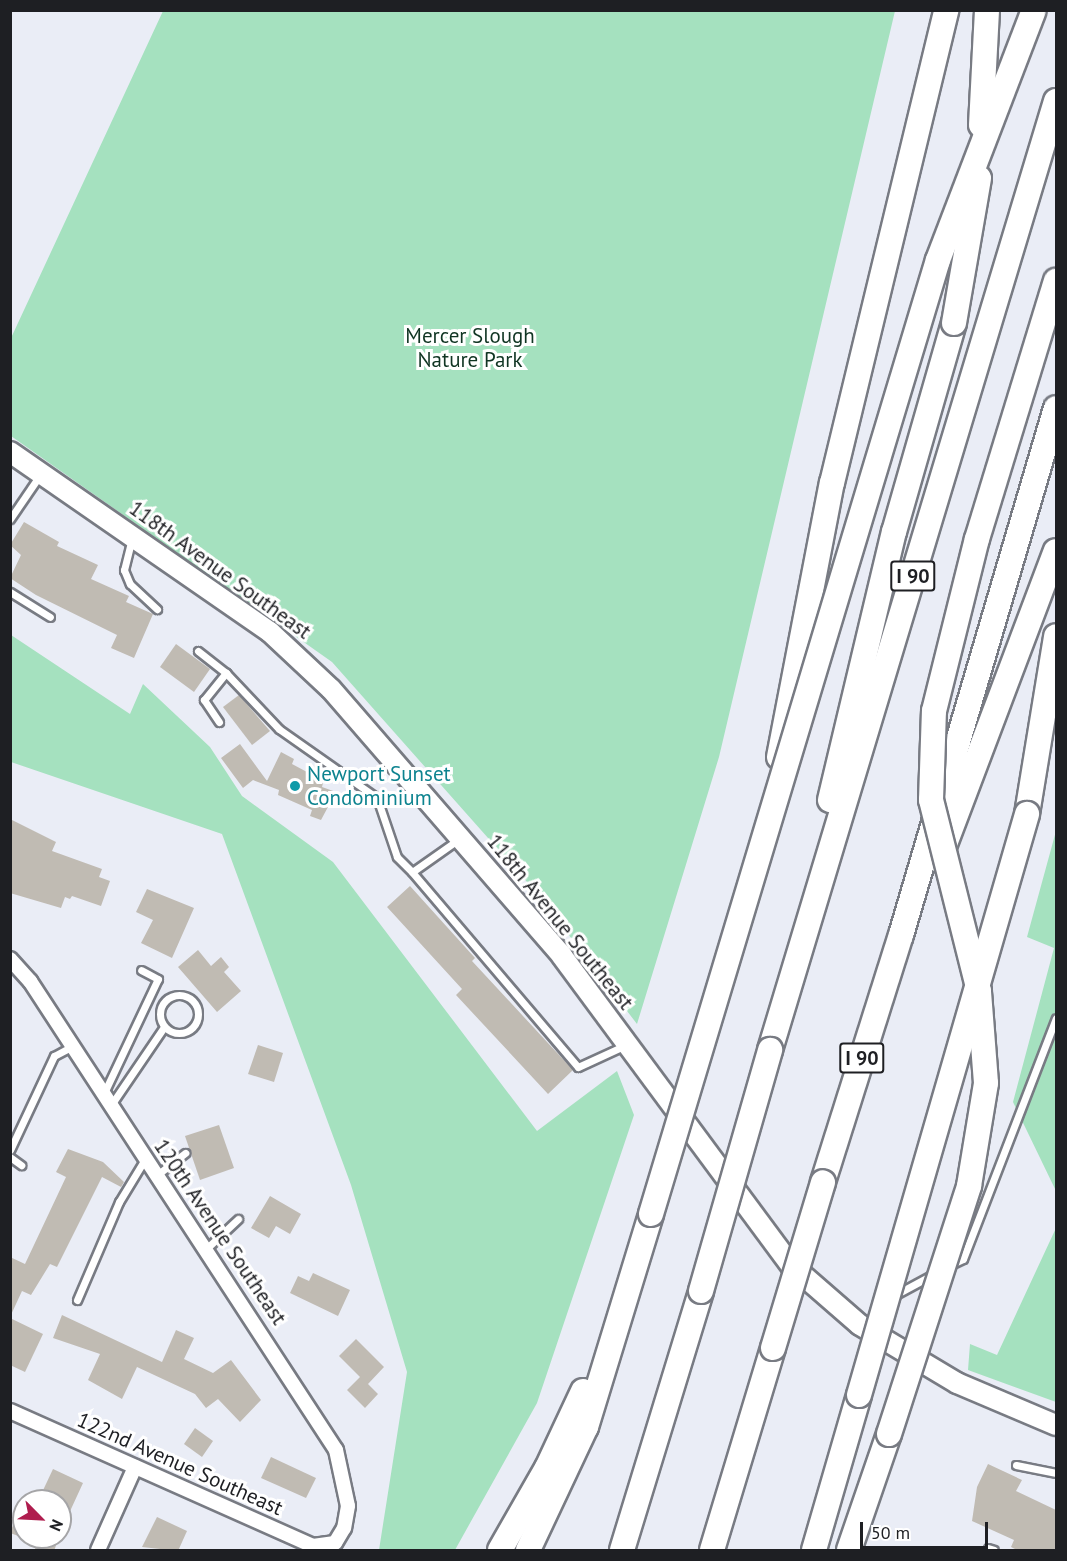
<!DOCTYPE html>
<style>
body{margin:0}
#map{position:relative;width:1067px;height:1561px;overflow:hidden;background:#eaedf6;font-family:"PT Sans",sans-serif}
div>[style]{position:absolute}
.green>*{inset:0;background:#a5e1bf}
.building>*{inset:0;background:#c0bbb3}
.roads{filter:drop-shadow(2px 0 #787b83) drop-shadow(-2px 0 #787b83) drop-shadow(0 2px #787b83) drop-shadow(0 -2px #787b83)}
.lane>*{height:7px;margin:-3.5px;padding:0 3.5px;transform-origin:3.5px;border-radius:3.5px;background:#fff}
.lane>.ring{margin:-3.5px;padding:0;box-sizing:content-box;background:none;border:7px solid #fff;border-radius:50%}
.street>*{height:14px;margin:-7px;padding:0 7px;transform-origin:7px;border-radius:7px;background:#fff}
.secondary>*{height:20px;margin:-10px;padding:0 10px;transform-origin:10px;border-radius:10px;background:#fff}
.highway>*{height:24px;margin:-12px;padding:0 12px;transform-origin:12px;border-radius:12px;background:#fff}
.bridges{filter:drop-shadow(2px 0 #787b83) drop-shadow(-2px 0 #787b83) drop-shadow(0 2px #787b83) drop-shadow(0 -2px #787b83)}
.highway-bridge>*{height:24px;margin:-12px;padding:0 12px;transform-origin:12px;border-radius:12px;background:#fff}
.dots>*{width:16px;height:16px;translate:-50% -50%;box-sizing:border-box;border:3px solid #fff;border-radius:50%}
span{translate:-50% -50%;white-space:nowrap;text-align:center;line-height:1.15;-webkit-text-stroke:6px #fff;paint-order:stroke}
.shield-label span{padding:2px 4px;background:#fff;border:2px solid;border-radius:4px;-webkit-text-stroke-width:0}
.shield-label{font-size:20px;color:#1e1f23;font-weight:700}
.park-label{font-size:21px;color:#103523}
.street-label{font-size:21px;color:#1e1f23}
.culture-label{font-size:21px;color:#0d838f}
.left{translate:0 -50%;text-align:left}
.frame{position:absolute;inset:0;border:12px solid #1e1f23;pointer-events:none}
.north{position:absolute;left:12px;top:1489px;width:60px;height:60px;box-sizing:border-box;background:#fff;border:2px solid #a5a5a7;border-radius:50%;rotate:114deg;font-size:16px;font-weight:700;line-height:24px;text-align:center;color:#1e1f23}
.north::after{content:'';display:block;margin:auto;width:21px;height:27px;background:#af1d4e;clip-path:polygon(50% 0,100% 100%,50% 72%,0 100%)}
.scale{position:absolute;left:860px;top:1522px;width:128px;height:27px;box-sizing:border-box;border:3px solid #1e1f23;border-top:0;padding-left:8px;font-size:18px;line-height:21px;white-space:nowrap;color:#1e1f23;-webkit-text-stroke:4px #fff;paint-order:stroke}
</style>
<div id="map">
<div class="green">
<div style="clip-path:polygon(163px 11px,895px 11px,719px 757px,637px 1024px,535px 891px,332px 662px,11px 436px,11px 338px)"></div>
<div style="clip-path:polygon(11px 635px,130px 714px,143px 684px,210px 747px,242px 796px,333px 862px,537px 1131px,617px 1071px,634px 1115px,537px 1403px,455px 1550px,379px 1550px,407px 1372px,351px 1185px,222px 834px,11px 762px)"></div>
<div style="clip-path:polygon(1056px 831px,1056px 1191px,1013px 1102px,1054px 948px,1027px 937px)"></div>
<div style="clip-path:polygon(1056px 1228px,1056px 1402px,968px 1370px,970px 1344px,997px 1355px)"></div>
</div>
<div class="building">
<div style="clip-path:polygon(24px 522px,59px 542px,57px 546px,98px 565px,91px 579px,129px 596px,126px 602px,153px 614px,134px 658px,111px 648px,117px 635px,36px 595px,10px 578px,21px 555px,10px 545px)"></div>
<div style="clip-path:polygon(176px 644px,210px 669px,194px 692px,160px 667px)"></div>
<div style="clip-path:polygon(239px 695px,270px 731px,252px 745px,223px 707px)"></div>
<div style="clip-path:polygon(240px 744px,267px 781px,281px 752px,294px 759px,292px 764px,307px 772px,307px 775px,323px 783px,322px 787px,336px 792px,321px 820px,310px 816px,312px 810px,278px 795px,279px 790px,253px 780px,243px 788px,221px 758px)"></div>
<div style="clip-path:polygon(10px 819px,56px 842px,52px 851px,102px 869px,99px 877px,110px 881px,101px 906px,72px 896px,70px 899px,65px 897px,61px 908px,10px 893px)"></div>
<div style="clip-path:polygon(410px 886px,475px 958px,472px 961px,573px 1070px,548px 1094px,456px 995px,462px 989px,387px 907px)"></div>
<div style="clip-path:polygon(147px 889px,194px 908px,172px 958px,141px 943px,153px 920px,136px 912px)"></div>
<div style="clip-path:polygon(198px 950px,211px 966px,221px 957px,229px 967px,224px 972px,241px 991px,217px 1012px,178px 967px)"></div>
<div style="clip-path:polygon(258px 1045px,283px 1053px,274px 1082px,248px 1074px)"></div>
<div style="clip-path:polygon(219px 1125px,234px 1168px,200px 1180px,185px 1136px)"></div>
<div style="clip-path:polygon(68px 1149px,103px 1162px,124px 1182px,121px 1187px,102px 1177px,57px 1267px,50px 1264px,31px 1295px,22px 1291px,10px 1317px,10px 1257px,25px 1264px,66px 1177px,56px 1172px)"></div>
<div style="clip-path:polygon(270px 1196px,301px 1214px,290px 1234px,276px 1226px,269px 1238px,251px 1228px)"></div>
<div style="clip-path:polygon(313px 1273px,350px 1290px,338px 1316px,290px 1293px,298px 1276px,309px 1281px)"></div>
<div style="clip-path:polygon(62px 1315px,162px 1362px,176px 1330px,194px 1338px,184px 1359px,213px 1373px,231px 1360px,261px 1400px,240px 1422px,218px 1399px,206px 1408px,195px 1394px,137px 1367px,122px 1399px,88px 1380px,100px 1354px,53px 1338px)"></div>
<div style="clip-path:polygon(10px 1318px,43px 1334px,25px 1372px,10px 1365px)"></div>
<div style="clip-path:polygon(356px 1339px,384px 1367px,368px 1384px,378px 1394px,365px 1408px,347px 1390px,360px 1377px,339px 1356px)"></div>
<div style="clip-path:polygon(195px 1428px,213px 1441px,202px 1457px,184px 1444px)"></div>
<div style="clip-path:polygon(271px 1457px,316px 1478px,306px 1498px,261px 1478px)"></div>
<div style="clip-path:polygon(988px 1464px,1022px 1480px,1016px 1491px,1056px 1510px,1056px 1551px,1019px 1551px,1011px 1547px,1014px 1540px,972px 1521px,977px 1487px)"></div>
<div style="clip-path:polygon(53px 1469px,83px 1483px,60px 1533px,60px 1501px,38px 1501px)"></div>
<div style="clip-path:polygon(24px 1496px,24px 1538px,10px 1533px)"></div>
<div style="clip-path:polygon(157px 1517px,187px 1531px,178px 1551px,142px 1547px)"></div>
<div style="clip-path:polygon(40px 1537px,59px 1537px,54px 1551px,34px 1551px)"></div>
</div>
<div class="roads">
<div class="lane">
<div style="left:10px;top:519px;width:53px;rotate:-55.7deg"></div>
<div style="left:132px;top:538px;width:33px;rotate:104deg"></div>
<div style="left:124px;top:570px;width:15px;rotate:67deg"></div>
<div style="left:130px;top:584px;width:37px;rotate:43deg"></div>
<div style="left:10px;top:592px;width:47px;rotate:32deg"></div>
<div style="left:198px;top:651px;width:36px;rotate:38deg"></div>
<div style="left:219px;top:722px;width:27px;rotate:-124deg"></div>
<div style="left:204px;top:700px;width:35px;rotate:-51deg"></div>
<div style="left:226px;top:673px;width:77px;rotate:46.6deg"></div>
<div style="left:279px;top:729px;width:120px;rotate:35.1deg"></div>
<div style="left:377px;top:798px;width:62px;rotate:71.3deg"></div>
<div style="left:397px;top:857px;width:21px;rotate:45deg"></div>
<div style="left:459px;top:839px;width:57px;rotate:144.9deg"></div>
<div style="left:412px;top:872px;width:256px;rotate:49.6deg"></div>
<div style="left:578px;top:1067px;width:53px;rotate:-24.6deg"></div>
<div class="ring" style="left:160px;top:995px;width:31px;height:31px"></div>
<div style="left:104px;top:1093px;width:126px;rotate:-64.7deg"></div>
<div style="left:158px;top:979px;width:19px;rotate:-152deg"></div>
<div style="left:111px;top:1105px;width:94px;rotate:-55.8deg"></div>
<div style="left:10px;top:1150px;width:104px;rotate:-64.9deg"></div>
<div style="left:54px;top:1056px;width:21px;rotate:-28deg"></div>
<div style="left:10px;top:1157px;width:14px;rotate:36deg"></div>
<div style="left:157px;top:1175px;width:36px;rotate:-38deg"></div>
<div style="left:206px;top:1249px;width:44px;rotate:-43.2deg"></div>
<div style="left:950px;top:1265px;width:14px;rotate:-25deg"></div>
<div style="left:963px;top:1259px;width:258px;rotate:-68.9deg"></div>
<div style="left:895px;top:1295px;width:42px;rotate:-28.4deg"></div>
<div style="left:77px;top:1300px;width:107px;rotate:-66.8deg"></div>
<div style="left:119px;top:1202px;width:50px;rotate:-58.8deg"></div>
<div style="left:1016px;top:1465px;width:41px;rotate:11.3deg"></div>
<div style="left:988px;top:1548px;width:6px;rotate:18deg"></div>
</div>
<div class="street">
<div style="left:10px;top:959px;width:30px;rotate:48deg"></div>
<div style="left:30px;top:981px;width:560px;rotate:56.88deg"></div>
<div style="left:336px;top:1450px;width:57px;rotate:77.9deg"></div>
<div style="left:348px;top:1506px;width:22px;rotate:100deg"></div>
<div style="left:344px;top:1528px;width:17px;rotate:121deg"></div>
<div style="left:10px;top:1411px;width:332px;rotate:24deg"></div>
<div style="left:313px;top:1546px;width:22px;rotate:-8deg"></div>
<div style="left:98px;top:1550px;width:91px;rotate:-66deg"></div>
</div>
<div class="secondary">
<div style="left:10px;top:452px;width:316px;rotate:34.7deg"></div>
<div style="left:270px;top:632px;width:83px;rotate:43.1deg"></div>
<div style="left:331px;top:689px;width:353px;rotate:49.1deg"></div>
<div style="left:562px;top:956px;width:385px;rotate:53.5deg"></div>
<div style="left:791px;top:1265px;width:91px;rotate:41deg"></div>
<div style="left:860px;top:1325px;width:113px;rotate:30.9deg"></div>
<div style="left:957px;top:1383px;width:108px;rotate:23deg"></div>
</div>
<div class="highway">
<div style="left:779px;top:757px;width:279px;rotate:-79.1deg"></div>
<div style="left:832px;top:483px;width:487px;rotate:-76.4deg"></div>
<div style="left:830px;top:800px;width:276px;rotate:-76.6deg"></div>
<div style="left:894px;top:532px;width:217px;rotate:-74deg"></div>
<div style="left:1027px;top:814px;width:180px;rotate:-80.7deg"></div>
<div style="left:939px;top:860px;width:330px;rotate:-69.3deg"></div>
<div style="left:770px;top:1050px;width:991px;rotate:-73.23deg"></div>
<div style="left:823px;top:1182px;width:259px;rotate:-72.5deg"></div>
<div style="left:901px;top:935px;width:549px;rotate:-73.61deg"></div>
<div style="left:500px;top:1550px;width:95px;rotate:-60.2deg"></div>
<div style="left:547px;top:1468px;width:85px;rotate:-64.9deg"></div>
<div style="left:528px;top:1550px;width:136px;rotate:-64.8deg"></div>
<div style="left:586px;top:1427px;width:223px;rotate:-73deg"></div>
<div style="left:622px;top:1550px;width:271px;rotate:-73deg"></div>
<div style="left:712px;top:1550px;width:211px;rotate:-73.2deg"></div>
<div style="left:814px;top:1550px;width:161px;rotate:-73.8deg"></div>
<div style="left:849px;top:1550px;width:123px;rotate:-71deg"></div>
</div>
</div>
<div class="bridges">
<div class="highway-bridge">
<div style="left:981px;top:125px;width:115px;rotate:-87deg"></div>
<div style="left:954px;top:323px;width:147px;rotate:-80.2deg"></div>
<div style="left:651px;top:1214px;width:996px;rotate:-73.26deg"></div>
<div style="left:938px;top:260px;width:266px;rotate:-69deg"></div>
<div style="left:701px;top:1291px;width:251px;rotate:-74deg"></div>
<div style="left:773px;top:1348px;width:173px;rotate:-73.2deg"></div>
<div style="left:859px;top:1395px;width:605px;rotate:-73.87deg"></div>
<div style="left:889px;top:1434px;width:261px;rotate:-72.1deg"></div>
<div style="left:969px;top:1186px;width:104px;rotate:-80.6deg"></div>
<div style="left:986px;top:1083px;width:92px;rotate:-94.4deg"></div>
<div style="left:979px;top:991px;width:197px;rotate:-104.1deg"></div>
<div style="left:931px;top:800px;width:89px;rotate:-88.1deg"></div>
<div style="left:934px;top:711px;width:177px;rotate:-76deg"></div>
<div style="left:977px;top:539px;width:270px;rotate:-73deg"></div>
</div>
</div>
<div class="dots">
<div style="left:295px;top:786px;background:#0f9aa8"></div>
</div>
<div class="shield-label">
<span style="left:913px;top:576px">I 90</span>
<span style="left:862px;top:1058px">I 90</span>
</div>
<div class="park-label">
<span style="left:470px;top:348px">Mercer Slough<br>Nature Park</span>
</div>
<div class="street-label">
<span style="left:220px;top:570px;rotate:36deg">118th Avenue Southeast</span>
<span style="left:560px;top:922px;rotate:51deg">118th Avenue Southeast</span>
<span style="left:220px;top:1232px;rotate:56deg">120th Avenue Southeast</span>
<span style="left:180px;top:1464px;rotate:24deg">122nd Avenue Southeast</span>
</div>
<div class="culture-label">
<span class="left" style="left:307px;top:786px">Newport Sunset<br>Condominium</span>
</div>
<div class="frame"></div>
<div class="north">N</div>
<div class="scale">50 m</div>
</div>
